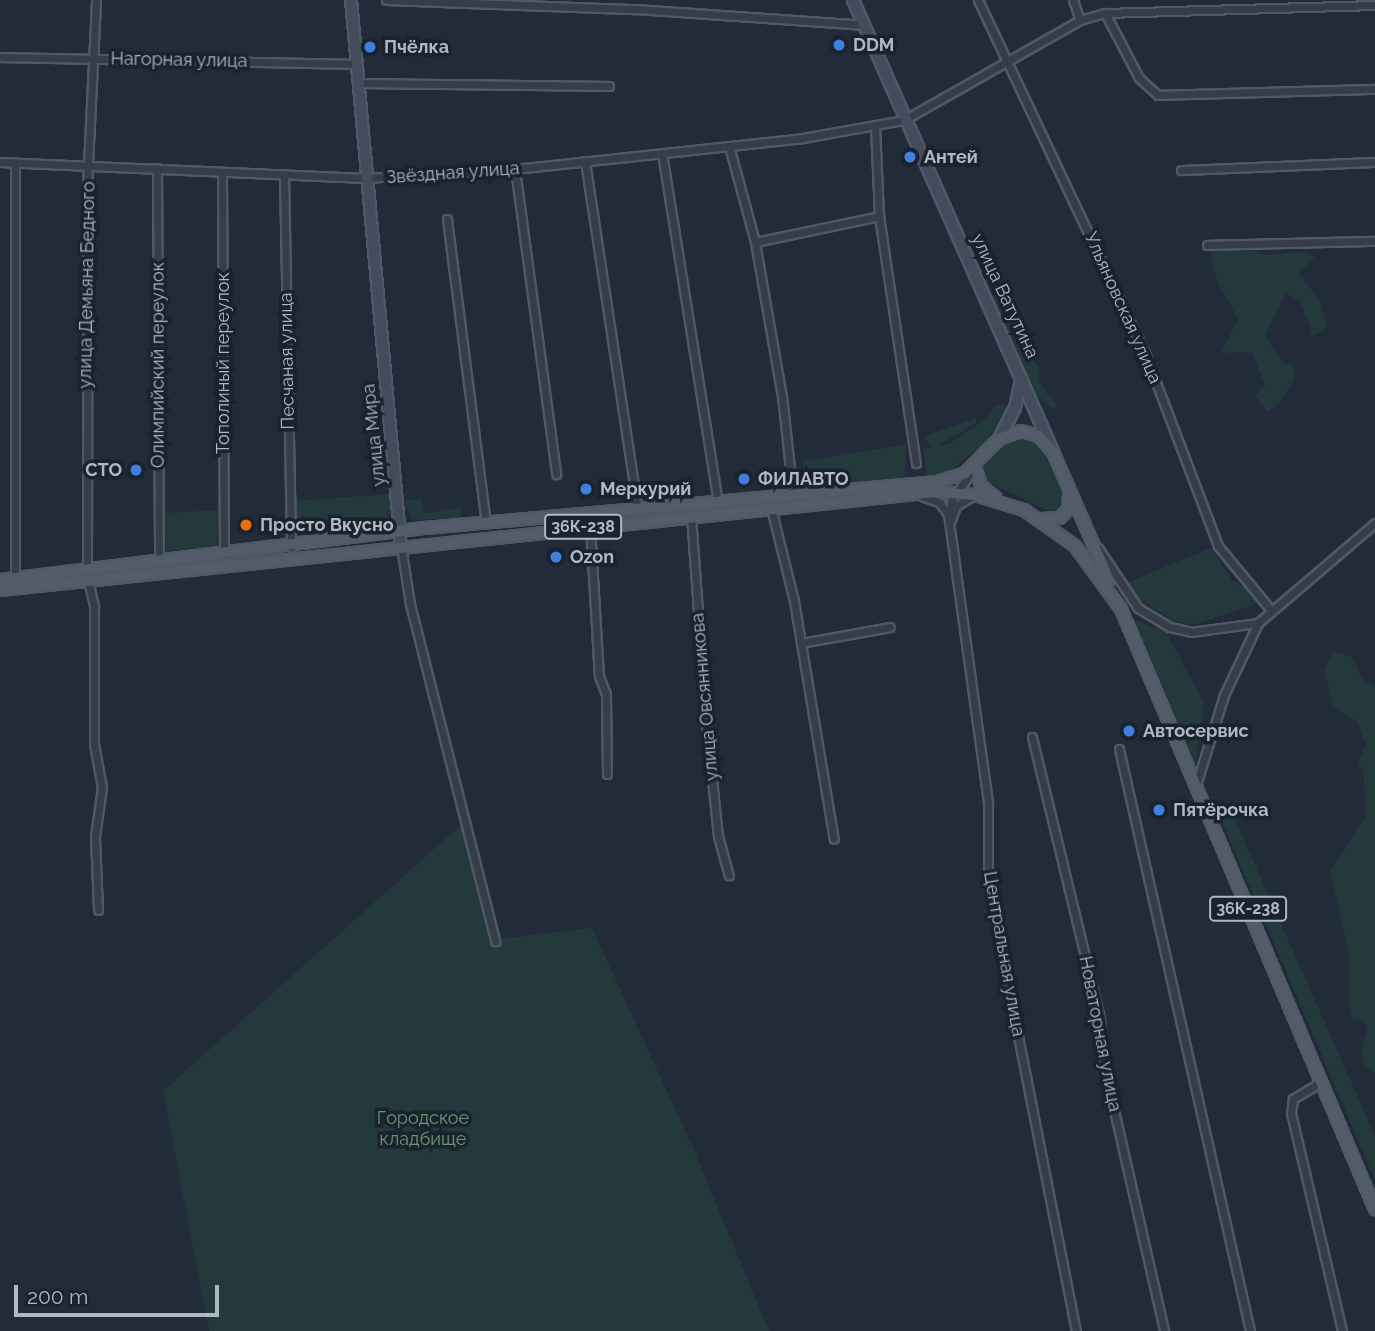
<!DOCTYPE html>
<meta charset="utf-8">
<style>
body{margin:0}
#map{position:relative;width:1375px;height:1331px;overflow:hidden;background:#212b39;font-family:Raleway,sans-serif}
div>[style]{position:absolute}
.green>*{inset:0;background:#24393c}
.roads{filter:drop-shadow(2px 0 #505865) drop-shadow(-2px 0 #505865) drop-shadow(0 2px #505865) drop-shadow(0 -2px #505865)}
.street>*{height:7px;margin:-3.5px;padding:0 3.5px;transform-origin:3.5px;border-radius:3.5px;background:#353d4a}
.secondary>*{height:10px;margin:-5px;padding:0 5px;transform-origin:5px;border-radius:5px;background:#434c5d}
.primary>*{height:10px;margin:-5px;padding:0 5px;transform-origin:5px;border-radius:5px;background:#535c6a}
.dots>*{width:19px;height:19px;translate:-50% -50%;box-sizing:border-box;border:4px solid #1a222e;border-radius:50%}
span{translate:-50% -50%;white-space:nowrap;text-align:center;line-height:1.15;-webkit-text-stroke:7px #1a222e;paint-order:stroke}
.shield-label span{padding:2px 5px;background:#1a222e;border:2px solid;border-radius:5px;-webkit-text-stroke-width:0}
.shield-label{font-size:16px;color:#b0b8c6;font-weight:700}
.poi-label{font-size:18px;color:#b0b8c6;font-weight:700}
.left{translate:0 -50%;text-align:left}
.right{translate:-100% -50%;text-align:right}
.street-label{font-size:18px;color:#b0b8c6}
.park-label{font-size:18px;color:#679773}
.scale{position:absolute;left:14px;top:1285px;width:205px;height:32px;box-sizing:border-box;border:4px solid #b0b8c6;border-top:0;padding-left:9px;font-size:21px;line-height:24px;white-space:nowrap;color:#b0b8c6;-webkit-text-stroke:5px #1a222e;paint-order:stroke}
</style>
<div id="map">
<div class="green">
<div style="clip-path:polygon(1209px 248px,1245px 248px,1264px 255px,1301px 252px,1315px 257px,1299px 273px,1320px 302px,1327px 327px,1313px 336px,1300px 301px,1286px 293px,1265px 334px,1283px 363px,1293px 365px,1295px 378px,1279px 404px,1267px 412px,1255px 395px,1265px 386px,1252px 352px,1221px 353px,1238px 319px,1218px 283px)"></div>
<div style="clip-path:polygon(1002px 287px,1007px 290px,1007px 305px,1018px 309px,1017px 319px,1026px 331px,1031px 357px,1040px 369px,1038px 382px,1058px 405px,1052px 409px,1035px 393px,997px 309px,993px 295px)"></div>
<div style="clip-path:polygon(995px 405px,1006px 405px,1006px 415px,985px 443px,951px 470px,927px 478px,923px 449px,931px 447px,924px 436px,976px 418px,977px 423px,935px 447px,949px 444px,986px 419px)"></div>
<div style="clip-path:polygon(1020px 438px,1036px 443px,1049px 456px,1065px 494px,1057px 509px,1049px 511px,985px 481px,983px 465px,1006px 442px)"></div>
<div style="clip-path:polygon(906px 444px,905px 481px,815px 487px,804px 477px,802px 461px)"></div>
<div style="clip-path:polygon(389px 494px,391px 512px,384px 528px,297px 537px,294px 501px)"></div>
<div style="clip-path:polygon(422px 499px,424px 514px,461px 507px,461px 518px,412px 520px,404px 501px)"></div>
<div style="clip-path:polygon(218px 510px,217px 547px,166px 551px,163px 513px)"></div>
<div style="clip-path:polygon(1211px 548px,1232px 580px,1263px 598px,1258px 603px,1194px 625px,1173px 621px,1134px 595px,1128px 582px)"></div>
<div style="clip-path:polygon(1130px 619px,1166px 631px,1204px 703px,1195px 767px)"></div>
<div style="clip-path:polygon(1333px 652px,1352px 657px,1363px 680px,1375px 687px,1375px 1074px,1364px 1065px,1361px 1047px,1368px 1028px,1362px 1020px,1353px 1019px,1349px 1002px,1350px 957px,1330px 872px,1366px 815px,1363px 769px,1358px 762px,1366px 745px,1358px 723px,1333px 706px,1324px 670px)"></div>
<div style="clip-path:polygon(1233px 815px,1375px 1136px,1375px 1180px,1221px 819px)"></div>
<div style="clip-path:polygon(462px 824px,489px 940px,592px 928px,694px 1150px,769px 1331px,209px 1331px,163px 1091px)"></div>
</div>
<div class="roads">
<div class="street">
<div style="left:386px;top:0;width:250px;rotate:2.1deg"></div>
<div style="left:636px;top:9px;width:227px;rotate:4deg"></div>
<div style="left:978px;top:0;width:394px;rotate:64.7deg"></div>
<div style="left:1146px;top:356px;width:203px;rotate:69.2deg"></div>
<div style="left:1218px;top:546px;width:83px;rotate:50.4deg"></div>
<div style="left:1073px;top:0;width:21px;rotate:71deg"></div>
<div style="left:1105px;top:13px;width:73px;rotate:62.4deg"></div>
<div style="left:1139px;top:78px;width:25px;rotate:42deg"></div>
<div style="left:1158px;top:95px;width:217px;rotate:-1.6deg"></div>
<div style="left:0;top:57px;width:357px;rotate:1.1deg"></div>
<div style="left:358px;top:83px;width:251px;rotate:0.7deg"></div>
<div style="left:875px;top:125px;width:91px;rotate:87.5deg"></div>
<div style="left:879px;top:216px;width:250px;rotate:81.5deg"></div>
<div style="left:729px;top:146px;width:99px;rotate:74.8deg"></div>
<div style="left:755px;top:242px;width:156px;rotate:80.1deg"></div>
<div style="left:782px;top:396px;width:101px;rotate:83.7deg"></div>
<div style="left:662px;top:153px;width:354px;rotate:80.9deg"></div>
<div style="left:585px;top:161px;width:353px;rotate:81.4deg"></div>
<div style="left:0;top:162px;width:365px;rotate:2.5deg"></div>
<div style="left:365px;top:178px;width:150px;rotate:-3.4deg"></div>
<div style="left:515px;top:169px;width:284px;rotate:-6.1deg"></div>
<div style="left:797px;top:139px;width:109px;rotate:-10.1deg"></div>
<div style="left:904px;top:120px;width:202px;rotate:-29.6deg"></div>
<div style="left:1080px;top:20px;width:26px;rotate:-16deg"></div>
<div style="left:1105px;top:13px;width:270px;rotate:-1.7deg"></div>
<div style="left:157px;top:168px;width:394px;rotate:89.7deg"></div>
<div style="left:515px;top:169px;width:308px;rotate:82.3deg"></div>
<div style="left:1181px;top:170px;width:194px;rotate:-2.4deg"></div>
<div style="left:222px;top:172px;width:382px;rotate:89.7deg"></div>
<div style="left:284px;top:175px;width:372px;rotate:88.9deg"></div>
<div style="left:447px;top:219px;width:306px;rotate:82.7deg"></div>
<div style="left:755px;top:242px;width:127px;rotate:-11.8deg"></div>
<div style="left:1207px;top:245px;width:168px;rotate:-1.4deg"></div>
<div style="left:972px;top:471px;width:35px;rotate:125deg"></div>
<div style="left:952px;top:500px;width:15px;rotate:106deg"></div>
<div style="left:948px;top:514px;width:293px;rotate:82.1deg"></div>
<div style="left:988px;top:804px;width:79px;rotate:90deg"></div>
<div style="left:988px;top:883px;width:457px;rotate:78.9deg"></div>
<div style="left:922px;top:496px;width:19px;rotate:21deg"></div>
<div style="left:940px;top:503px;width:14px;rotate:54deg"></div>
<div style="left:771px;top:508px;width:96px;rotate:76.1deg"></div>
<div style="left:794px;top:601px;width:241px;rotate:80.5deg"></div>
<div style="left:691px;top:516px;width:207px;rotate:85.8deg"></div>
<div style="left:706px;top:722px;width:115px;rotate:84deg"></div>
<div style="left:718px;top:836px;width:41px;rotate:74.6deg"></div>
<div style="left:951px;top:520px;width:15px;rotate:-70deg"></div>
<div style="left:956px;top:506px;width:19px;rotate:-32deg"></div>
<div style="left:590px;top:526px;width:150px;rotate:86.6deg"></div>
<div style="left:599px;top:676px;width:19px;rotate:69deg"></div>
<div style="left:606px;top:694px;width:80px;rotate:89.3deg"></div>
<div style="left:401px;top:546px;width:59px;rotate:81.2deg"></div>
<div style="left:410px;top:604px;width:348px;rotate:75.8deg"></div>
<div style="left:1098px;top:548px;width:72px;rotate:56.3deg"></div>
<div style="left:1138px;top:608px;width:37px;rotate:31deg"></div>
<div style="left:1170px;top:627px;width:22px;rotate:13deg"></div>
<div style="left:1191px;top:632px;width:68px;rotate:-7.7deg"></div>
<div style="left:87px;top:570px;width:405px;rotate:-89.9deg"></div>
<div style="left:88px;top:165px;width:165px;rotate:-87.2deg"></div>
<div style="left:15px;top:578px;width:415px;rotate:-90deg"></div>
<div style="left:88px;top:580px;width:28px;rotate:77deg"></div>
<div style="left:94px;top:607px;width:137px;rotate:90deg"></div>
<div style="left:94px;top:744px;width:44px;rotate:79.5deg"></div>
<div style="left:102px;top:787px;width:50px;rotate:98deg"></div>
<div style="left:95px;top:837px;width:73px;rotate:87.6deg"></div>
<div style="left:801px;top:643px;width:90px;rotate:-10.2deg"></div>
<div style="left:1032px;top:737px;width:289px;rotate:76.4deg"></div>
<div style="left:1100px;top:1018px;width:48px;rotate:85.2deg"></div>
<div style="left:1104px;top:1066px;width:272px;rotate:77.2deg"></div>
<div style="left:1119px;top:749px;width:597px;rotate:77.31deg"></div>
<div style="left:1196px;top:785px;width:94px;rotate:-72.7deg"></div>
<div style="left:1224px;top:695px;width:80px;rotate:-64.7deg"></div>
<div style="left:1258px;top:623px;width:154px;rotate:-40.5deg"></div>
<div style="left:1321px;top:1082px;width:33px;rotate:149deg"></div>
<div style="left:1293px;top:1099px;width:14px;rotate:98deg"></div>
<div style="left:1291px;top:1113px;width:224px;rotate:76.8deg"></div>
</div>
<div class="secondary">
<div style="left:351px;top:0;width:548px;rotate:84.77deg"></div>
<div style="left:853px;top:0;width:493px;rotate:66.1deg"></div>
<div style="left:999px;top:439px;width:35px;rotate:-63deg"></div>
<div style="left:1015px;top:408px;width:30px;rotate:-78deg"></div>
</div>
<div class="primary">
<div style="left:975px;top:467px;width:20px;rotate:72deg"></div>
<div style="left:981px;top:486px;width:19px;rotate:39deg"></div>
<div style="left:1041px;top:519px;width:19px;rotate:-3deg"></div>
<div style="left:1060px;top:518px;width:12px;rotate:-48deg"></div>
<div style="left:1068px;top:509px;width:15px;rotate:-86deg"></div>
<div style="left:0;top:580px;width:428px;rotate:-7deg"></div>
<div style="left:425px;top:528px;width:514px;rotate:-5.13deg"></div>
<div style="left:937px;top:482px;width:28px;rotate:-17deg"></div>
<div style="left:964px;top:474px;width:49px;rotate:-45deg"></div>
<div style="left:999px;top:439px;width:23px;rotate:-20deg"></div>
<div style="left:1021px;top:431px;width:19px;rotate:16deg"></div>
<div style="left:1039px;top:436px;width:21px;rotate:49deg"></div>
<div style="left:1053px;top:452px;width:140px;rotate:66.4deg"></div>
<div style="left:0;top:590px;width:940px;rotate:-5.98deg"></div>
<div style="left:935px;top:492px;width:40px;rotate:4.3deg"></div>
<div style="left:975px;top:495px;width:51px;rotate:17deg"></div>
<div style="left:1024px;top:510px;width:62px;rotate:35.2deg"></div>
<div style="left:1075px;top:546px;width:78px;rotate:53.9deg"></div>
<div style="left:1121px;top:609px;width:652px;rotate:67.06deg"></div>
</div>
</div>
<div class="dots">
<div style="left:839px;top:45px;background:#3f7fe0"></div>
<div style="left:370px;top:47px;background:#3f7fe0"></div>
<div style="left:910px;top:157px;background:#3f7fe0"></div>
<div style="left:136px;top:470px;background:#3f7fe0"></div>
<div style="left:744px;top:479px;background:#3f7fe0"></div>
<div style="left:586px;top:489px;background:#3f7fe0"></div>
<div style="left:246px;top:525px;background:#e8710a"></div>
<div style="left:556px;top:557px;background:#3f7fe0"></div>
<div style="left:1129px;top:731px;background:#3f7fe0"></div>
<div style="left:1159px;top:810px;background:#3f7fe0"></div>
</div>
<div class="shield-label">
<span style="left:583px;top:527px">36К-238</span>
<span style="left:1248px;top:909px">36К-238</span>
</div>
<div class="poi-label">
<span class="left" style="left:853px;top:45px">DDM</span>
<span class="left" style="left:384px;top:47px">Пчёлка</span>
<span class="left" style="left:924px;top:157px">Антей</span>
<span class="right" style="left:122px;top:470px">СТО</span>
<span class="left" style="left:758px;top:479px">ФИЛАВТО</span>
<span class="left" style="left:600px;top:489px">Меркурий</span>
<span class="left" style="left:260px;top:525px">Просто Вкусно</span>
<span class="left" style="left:570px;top:557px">Ozon</span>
<span class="left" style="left:1143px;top:731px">Автосервис</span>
<span class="left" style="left:1173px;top:810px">Пятёрочка</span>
</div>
<div class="street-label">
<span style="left:179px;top:60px;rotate:1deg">Нагорная улица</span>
<span style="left:453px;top:173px;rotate:-4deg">Звёздная улица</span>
<span style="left:87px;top:285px;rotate:-89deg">улица Демьяна Бедного</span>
<span style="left:1005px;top:296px;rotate:65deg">улица Ватутина</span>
<span style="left:1123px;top:308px;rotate:66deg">Ульяновская улица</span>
<span style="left:287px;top:361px;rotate:-91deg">Песчаная улица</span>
<span style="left:223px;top:363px;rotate:-90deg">Тополиный переулок</span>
<span style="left:158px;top:365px;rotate:-90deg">Олимпийский переулок</span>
<span style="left:374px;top:435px;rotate:-96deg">улица Мира</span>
<span style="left:705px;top:697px;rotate:-95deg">улица Овсянникова</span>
<span style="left:1004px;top:954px;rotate:80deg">Центральная улица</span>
<span style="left:1100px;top:1034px;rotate:79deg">Новаторная улица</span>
</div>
<div class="park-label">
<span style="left:423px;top:1129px">Городское<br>кладбище</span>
</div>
<div class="scale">200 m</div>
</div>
